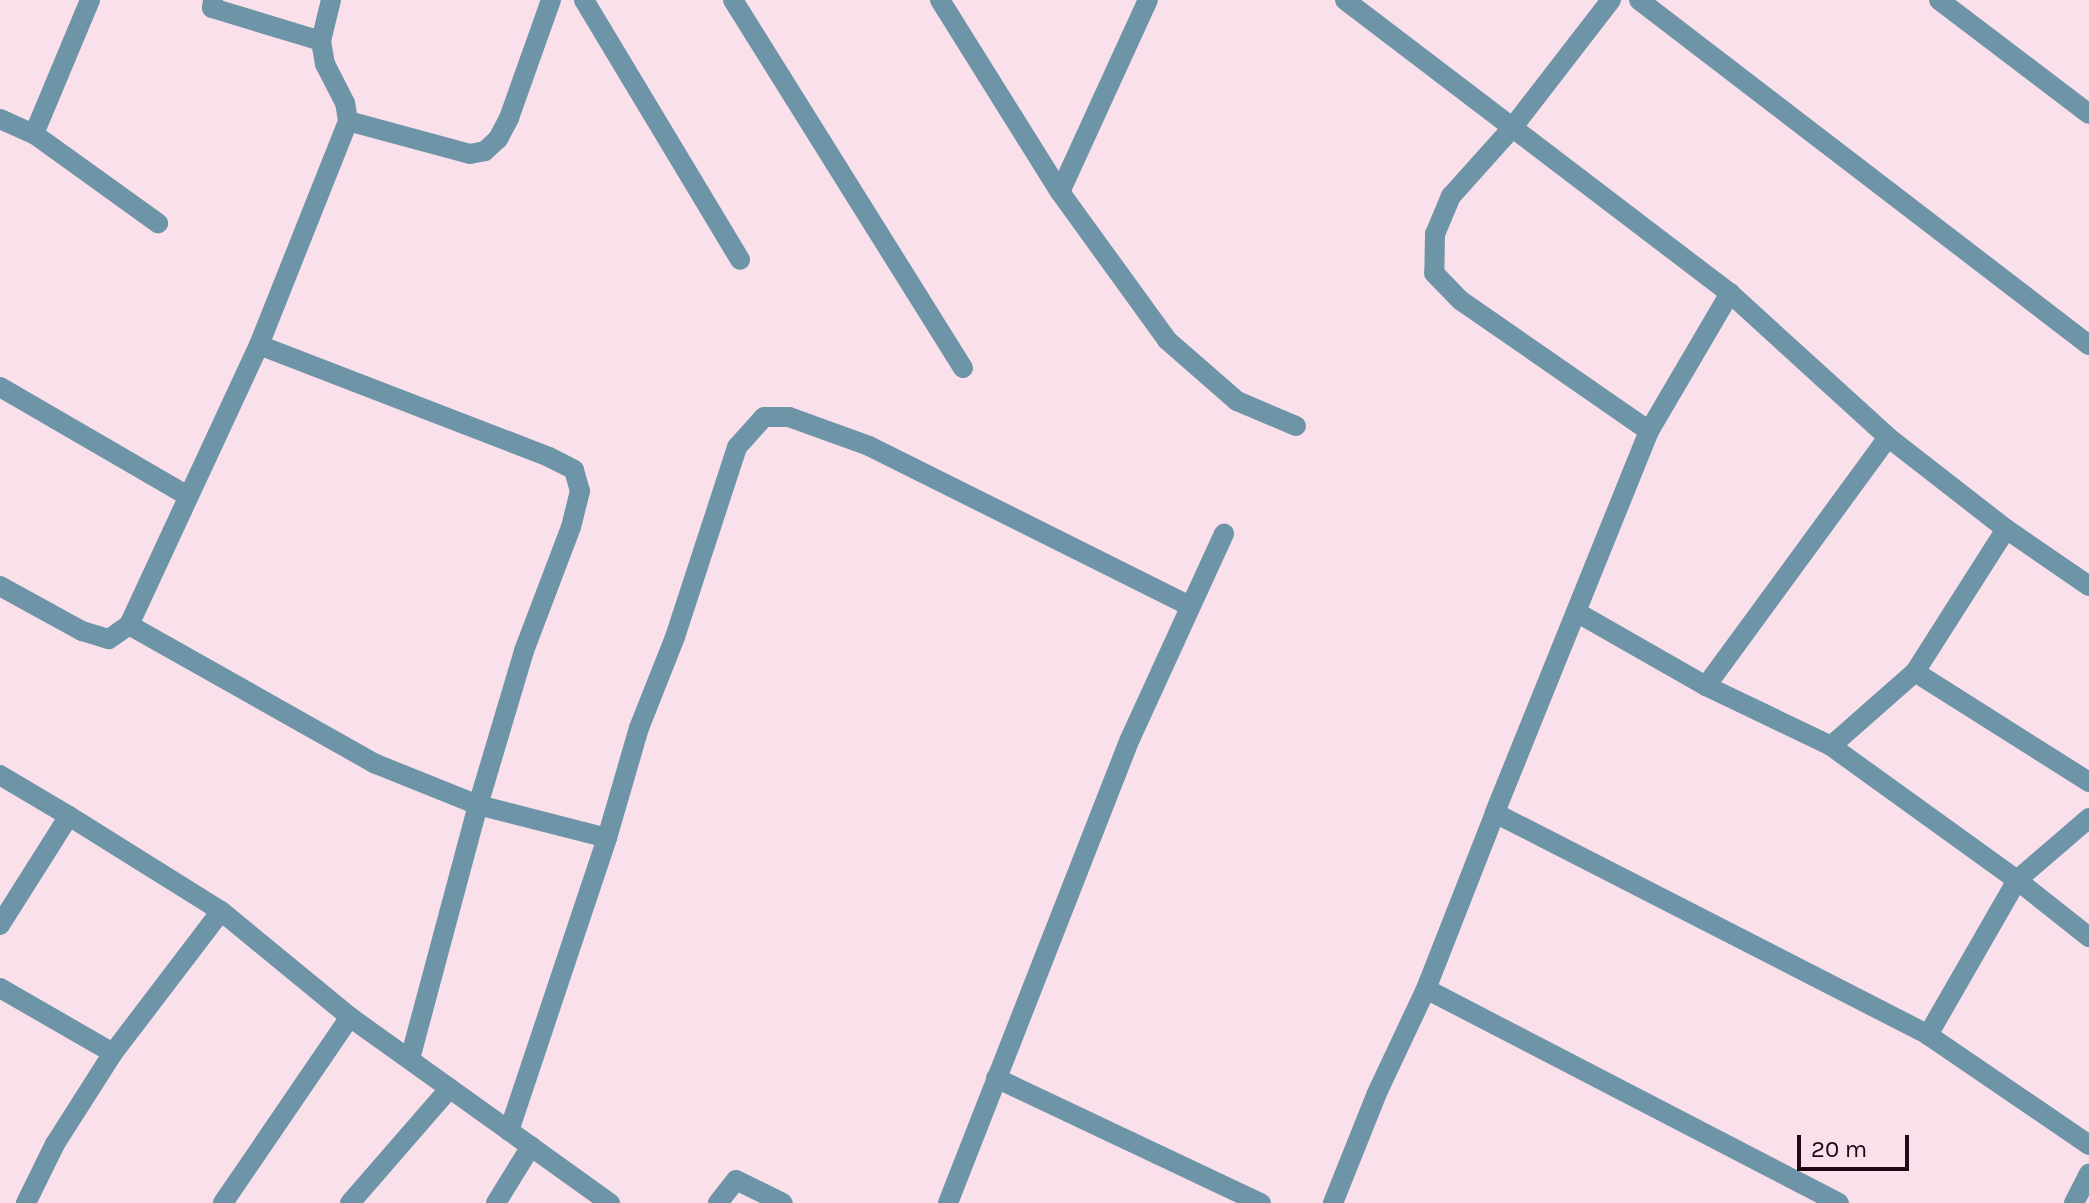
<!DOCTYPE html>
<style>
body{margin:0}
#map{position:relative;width:2089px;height:1203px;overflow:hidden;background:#fae0eb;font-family:Karla,sans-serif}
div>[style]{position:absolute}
.minor>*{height:20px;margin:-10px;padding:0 10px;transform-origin:10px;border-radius:10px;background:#6e94a7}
span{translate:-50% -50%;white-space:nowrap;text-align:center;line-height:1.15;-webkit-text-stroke:7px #fae0eb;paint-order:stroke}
.scale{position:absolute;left:1797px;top:1135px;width:112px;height:36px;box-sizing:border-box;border:4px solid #1e0914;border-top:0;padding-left:10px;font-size:24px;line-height:28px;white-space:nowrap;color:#1e0914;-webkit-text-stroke:6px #fae0eb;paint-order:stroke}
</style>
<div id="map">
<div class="minor">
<div style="left:213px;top:0;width:8px;rotate:97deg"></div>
<div style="left:212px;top:8px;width:114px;rotate:16.8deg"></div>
<div style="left:584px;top:0;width:303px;rotate:59deg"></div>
<div style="left:733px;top:0;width:434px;rotate:58deg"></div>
<div style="left:940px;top:0;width:226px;rotate:58deg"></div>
<div style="left:1060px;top:192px;width:183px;rotate:54.1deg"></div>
<div style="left:1167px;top:340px;width:93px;rotate:41.1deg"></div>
<div style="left:1237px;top:401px;width:64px;rotate:23deg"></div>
<div style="left:1345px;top:0;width:484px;rotate:37.3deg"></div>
<div style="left:1611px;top:0;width:160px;rotate:127.7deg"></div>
<div style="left:1513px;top:127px;width:93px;rotate:131.9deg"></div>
<div style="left:1451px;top:196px;width:41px;rotate:112.8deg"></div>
<div style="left:1435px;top:234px;width:39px;rotate:91deg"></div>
<div style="left:1434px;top:273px;width:37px;rotate:46deg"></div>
<div style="left:1460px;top:300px;width:230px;rotate:34.7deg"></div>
<div style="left:1639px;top:0;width:567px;rotate:37.48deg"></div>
<div style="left:1939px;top:0;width:188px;rotate:37.2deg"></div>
<div style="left:0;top:119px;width:37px;rotate:24deg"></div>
<div style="left:34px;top:134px;width:153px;rotate:35.7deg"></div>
<div style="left:348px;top:121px;width:126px;rotate:15.1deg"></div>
<div style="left:470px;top:154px;width:15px;rotate:-11deg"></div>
<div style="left:485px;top:151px;width:18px;rotate:-43deg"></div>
<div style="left:498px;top:139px;width:24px;rotate:-62deg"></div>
<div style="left:509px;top:118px;width:125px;rotate:-70.4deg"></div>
<div style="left:34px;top:134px;width:145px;rotate:-67.3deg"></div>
<div style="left:1060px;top:192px;width:211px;rotate:-65.4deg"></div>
<div style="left:259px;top:345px;width:311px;rotate:21.1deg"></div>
<div style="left:549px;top:457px;width:28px;rotate:27deg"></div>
<div style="left:574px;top:470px;width:22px;rotate:74deg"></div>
<div style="left:580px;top:491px;width:37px;rotate:104deg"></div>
<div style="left:571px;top:527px;width:133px;rotate:110.8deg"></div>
<div style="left:524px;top:651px;width:161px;rotate:106.6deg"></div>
<div style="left:478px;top:805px;width:263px;rotate:105deg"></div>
<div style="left:0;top:387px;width:217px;rotate:30.1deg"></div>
<div style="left:0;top:586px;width:94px;rotate:28.8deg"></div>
<div style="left:82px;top:631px;width:28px;rotate:17deg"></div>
<div style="left:109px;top:639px;width:24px;rotate:-35deg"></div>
<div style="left:129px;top:625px;width:309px;rotate:-65.1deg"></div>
<div style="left:259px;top:345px;width:241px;rotate:-68.3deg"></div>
<div style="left:348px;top:121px;width:18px;rotate:-99deg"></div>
<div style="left:345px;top:103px;width:44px;rotate:-117.1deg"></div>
<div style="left:325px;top:64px;width:23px;rotate:-100deg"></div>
<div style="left:321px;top:41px;width:42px;rotate:-76.3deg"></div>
<div style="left:2089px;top:586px;width:101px;rotate:-145.5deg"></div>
<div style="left:2006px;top:529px;width:150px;rotate:-142.1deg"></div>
<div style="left:1888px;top:437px;width:214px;rotate:-137.7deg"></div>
<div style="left:1730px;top:293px;width:160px;rotate:120.4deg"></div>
<div style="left:1649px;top:431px;width:412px;rotate:112deg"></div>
<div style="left:1495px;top:813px;width:487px;rotate:27.1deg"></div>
<div style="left:1928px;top:1035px;width:195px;rotate:34.3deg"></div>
<div style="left:1578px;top:613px;width:147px;rotate:29.7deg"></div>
<div style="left:1706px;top:686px;width:139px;rotate:25.6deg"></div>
<div style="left:1831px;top:746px;width:229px;rotate:35.8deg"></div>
<div style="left:2017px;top:880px;width:92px;rotate:38.4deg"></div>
<div style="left:129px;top:625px;width:283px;rotate:29.4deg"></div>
<div style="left:376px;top:764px;width:110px;rotate:21.9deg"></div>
<div style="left:478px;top:805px;width:133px;rotate:14.3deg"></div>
<div style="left:1915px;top:672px;width:206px;rotate:32.3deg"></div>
<div style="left:1706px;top:686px;width:308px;rotate:-53.8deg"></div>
<div style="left:1831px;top:746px;width:112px;rotate:-41.4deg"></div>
<div style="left:1915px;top:672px;width:169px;rotate:-57.5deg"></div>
<div style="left:0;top:775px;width:80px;rotate:30.7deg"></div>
<div style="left:0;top:925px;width:129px;rotate:-57.7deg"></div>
<div style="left:69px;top:816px;width:179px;rotate:32deg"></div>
<div style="left:221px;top:911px;width:167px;rotate:39.4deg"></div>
<div style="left:350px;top:1017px;width:320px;rotate:35.6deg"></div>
<div style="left:0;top:988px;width:130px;rotate:29.9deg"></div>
<div style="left:1426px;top:989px;width:465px;rotate:27.4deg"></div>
<div style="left:1928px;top:1035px;width:179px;rotate:-60.1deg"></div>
<div style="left:2017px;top:880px;width:95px;rotate:-40.7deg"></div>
<div style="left:996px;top:1078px;width:293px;rotate:25.3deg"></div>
<div style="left:509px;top:1131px;width:309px;rotate:-71.5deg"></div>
<div style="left:607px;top:838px;width:115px;rotate:-73.8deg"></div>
<div style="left:639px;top:728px;width:98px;rotate:-68.4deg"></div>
<div style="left:675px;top:637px;width:200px;rotate:-71.9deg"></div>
<div style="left:737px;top:447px;width:40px;rotate:-48deg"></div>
<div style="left:764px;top:417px;width:25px"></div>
<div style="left:789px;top:417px;width:85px;rotate:19.9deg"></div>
<div style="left:869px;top:446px;width:359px;rotate:26.5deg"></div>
<div style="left:26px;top:1203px;width:66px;rotate:-63.8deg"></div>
<div style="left:55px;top:1144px;width:108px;rotate:-57.5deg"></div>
<div style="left:113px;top:1053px;width:178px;rotate:-52.7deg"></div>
<div style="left:223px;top:1203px;width:225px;rotate:-55.7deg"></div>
<div style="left:350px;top:1203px;width:152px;rotate:-49deg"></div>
<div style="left:496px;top:1203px;width:67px;rotate:-58.4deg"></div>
<div style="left:718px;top:1203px;width:29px;rotate:-52deg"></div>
<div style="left:736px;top:1180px;width:52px;rotate:26.1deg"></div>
<div style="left:948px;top:1203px;width:498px;rotate:-68.6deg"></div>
<div style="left:1130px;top:739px;width:226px;rotate:-65.4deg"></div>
<div style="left:1333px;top:1203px;width:118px;rotate:-68.2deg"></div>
<div style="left:1377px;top:1093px;width:115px;rotate:-64.8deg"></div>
<div style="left:1426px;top:989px;width:189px;rotate:-68.6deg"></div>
<div style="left:2074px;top:1203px;width:33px;rotate:-63deg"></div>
</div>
<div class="scale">20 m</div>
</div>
